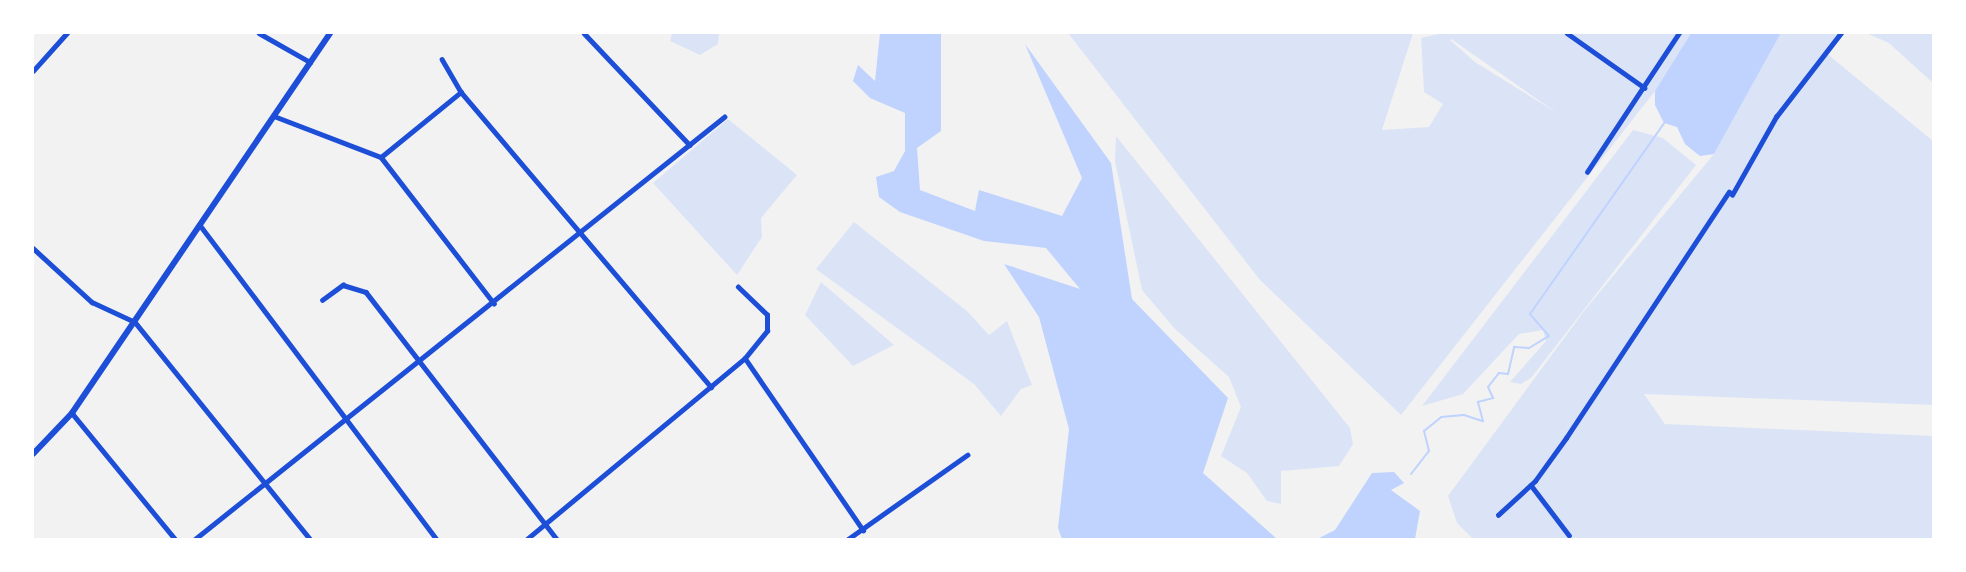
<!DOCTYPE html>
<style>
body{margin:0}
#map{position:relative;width:1966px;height:572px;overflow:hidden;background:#f2f2f2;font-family:"DejaVu Sans",sans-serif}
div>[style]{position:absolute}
.green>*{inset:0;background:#dbe4f7}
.water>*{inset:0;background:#bfd3fe}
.stream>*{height:2px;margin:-1px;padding:0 1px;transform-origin:1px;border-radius:1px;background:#bfd3fe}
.minor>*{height:4.5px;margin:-2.25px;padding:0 2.25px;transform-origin:2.25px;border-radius:2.25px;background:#1d4ed8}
.secondary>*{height:6px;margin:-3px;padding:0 3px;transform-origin:3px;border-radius:3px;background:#1d4ed8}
span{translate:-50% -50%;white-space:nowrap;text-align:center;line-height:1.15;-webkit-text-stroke:6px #fff;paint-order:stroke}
.frame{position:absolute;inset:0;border:34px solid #fff;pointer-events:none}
</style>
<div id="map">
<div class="green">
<div style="clip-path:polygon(672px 33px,719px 33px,718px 44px,700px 55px,670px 41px)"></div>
<div style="clip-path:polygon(evenodd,1068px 33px,1413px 33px,1382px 130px,1429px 127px,1443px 104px,1424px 92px,1421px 38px,1443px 33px,1691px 33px,1655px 91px,1401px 415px,1260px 280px,1068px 33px,1450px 40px,1451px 39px,1557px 113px,1475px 62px,1450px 40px)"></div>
<div style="clip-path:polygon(1781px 33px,1845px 33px,1825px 52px,1933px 141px,1933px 405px,1644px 394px,1665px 424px,1933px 436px,1933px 539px,1473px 539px,1457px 523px,1448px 496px,1584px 311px,1714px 154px)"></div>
<div style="clip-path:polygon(1866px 33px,1933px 33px,1933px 83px,1889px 43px)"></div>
<div style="clip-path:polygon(728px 119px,797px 175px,761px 218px,762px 237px,737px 275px,653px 183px)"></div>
<div style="clip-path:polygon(1633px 130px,1663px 138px,1696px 165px,1531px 378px,1521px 384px,1510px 382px,1546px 341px,1543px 330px,1519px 334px,1463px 394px,1422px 406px)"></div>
<div style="clip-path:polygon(1116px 136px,1350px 428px,1353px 444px,1339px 466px,1281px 471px,1281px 504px,1267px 501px,1247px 473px,1221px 456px,1241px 407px,1229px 377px,1175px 329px,1142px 290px,1115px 161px)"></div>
<div style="clip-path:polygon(854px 222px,967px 311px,989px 335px,1007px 321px,1032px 385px,1021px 389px,1001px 416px,974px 384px,816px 269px)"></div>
<div style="clip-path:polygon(821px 282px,894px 345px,853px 366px,805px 315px)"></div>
</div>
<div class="water">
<div style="clip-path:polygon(880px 33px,941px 33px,941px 131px,917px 148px,920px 190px,975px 211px,979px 190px,1062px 216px,1082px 178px,1025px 44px,1111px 163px,1132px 299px,1228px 398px,1203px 473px,1277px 539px,1062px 539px,1058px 528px,1069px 429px,1039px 317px,1004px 264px,1080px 289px,1046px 248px,984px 241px,900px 212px,879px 197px,876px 177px,894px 171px,905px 151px,905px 113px,870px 98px,853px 81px,858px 65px,875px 81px)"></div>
<div style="clip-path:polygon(1691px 33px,1781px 33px,1714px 154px,1700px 156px,1685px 144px,1677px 127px,1664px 123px,1655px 105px,1655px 91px)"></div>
<div style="clip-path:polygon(1394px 472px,1404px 483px,1391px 490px,1420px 511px,1415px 539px,1317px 539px,1335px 530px,1372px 473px)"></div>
</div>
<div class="stream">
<div style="left:1411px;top:474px;width:29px;rotate:-52deg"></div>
<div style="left:1429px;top:451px;width:21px;rotate:-104deg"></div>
<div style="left:1424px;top:431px;width:22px;rotate:-39deg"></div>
<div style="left:1441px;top:417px;width:23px;rotate:-5deg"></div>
<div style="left:1464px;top:415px;width:20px;rotate:18deg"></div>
<div style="left:1483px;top:421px;width:20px;rotate:-105deg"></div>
<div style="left:1478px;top:402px;width:16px;rotate:-15deg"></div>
<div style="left:1493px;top:398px;width:12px;rotate:-114deg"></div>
<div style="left:1488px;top:387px;width:18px;rotate:-52deg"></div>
<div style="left:1499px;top:373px;width:9px;rotate:6deg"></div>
<div style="left:1508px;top:374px;width:28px;rotate:-77deg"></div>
<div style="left:1514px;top:347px;width:15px;rotate:4deg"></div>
<div style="left:1529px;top:348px;width:23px;rotate:-31deg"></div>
<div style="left:1549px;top:336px;width:29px;rotate:-131deg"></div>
<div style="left:1530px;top:314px;width:233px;rotate:-54.9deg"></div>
</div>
<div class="minor">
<div style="left:259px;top:33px;width:59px;rotate:29.6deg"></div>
<div style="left:584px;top:33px;width:154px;rotate:46.6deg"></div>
<div style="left:1567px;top:33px;width:95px;rotate:35.2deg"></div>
<div style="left:442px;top:59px;width:38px;rotate:60deg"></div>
<div style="left:33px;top:71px;width:51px;rotate:-48.2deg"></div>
<div style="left:274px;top:116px;width:115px;rotate:21deg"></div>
<div style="left:381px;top:157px;width:185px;rotate:52.3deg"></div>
<div style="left:381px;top:157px;width:103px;rotate:-39.1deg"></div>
<div style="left:461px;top:92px;width:387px;rotate:49.7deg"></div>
<div style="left:1587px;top:172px;width:167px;rotate:-56.5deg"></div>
<div style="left:1732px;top:195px;width:90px;rotate:-60.6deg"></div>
<div style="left:1776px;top:117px;width:106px;rotate:-52.3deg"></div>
<div style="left:200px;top:225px;width:393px;rotate:53deg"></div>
<div style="left:33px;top:248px;width:80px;rotate:42.5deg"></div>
<div style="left:92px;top:302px;width:47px;rotate:24.9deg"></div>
<div style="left:135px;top:322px;width:279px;rotate:51.1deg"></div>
<div style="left:322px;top:300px;width:26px;rotate:-36deg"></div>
<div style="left:343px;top:285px;width:24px;rotate:17deg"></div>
<div style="left:366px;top:292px;width:312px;rotate:52.3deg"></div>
<div style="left:745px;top:358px;width:209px;rotate:55.5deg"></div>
<div style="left:72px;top:413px;width:163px;rotate:50.7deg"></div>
<div style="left:1531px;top:485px;width:63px;rotate:52.8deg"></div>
<div style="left:1498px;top:515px;width:50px;rotate:-42.6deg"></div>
<div style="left:1535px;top:481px;width:53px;rotate:-54.2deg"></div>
<div style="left:1566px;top:438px;width:295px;rotate:-56.5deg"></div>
<div style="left:195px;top:539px;width:677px;rotate:-38.58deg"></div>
<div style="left:527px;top:539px;width:283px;rotate:-39.7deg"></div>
<div style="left:745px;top:358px;width:35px;rotate:-51deg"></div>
<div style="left:767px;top:331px;width:16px;rotate:-90deg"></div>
<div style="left:767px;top:315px;width:40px;rotate:-136deg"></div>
<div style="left:848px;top:539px;width:146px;rotate:-35.2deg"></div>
</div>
<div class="secondary">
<div style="left:33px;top:454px;width:57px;rotate:-46.4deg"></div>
<div style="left:72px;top:413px;width:459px;rotate:-55.8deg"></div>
</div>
<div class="frame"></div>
</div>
